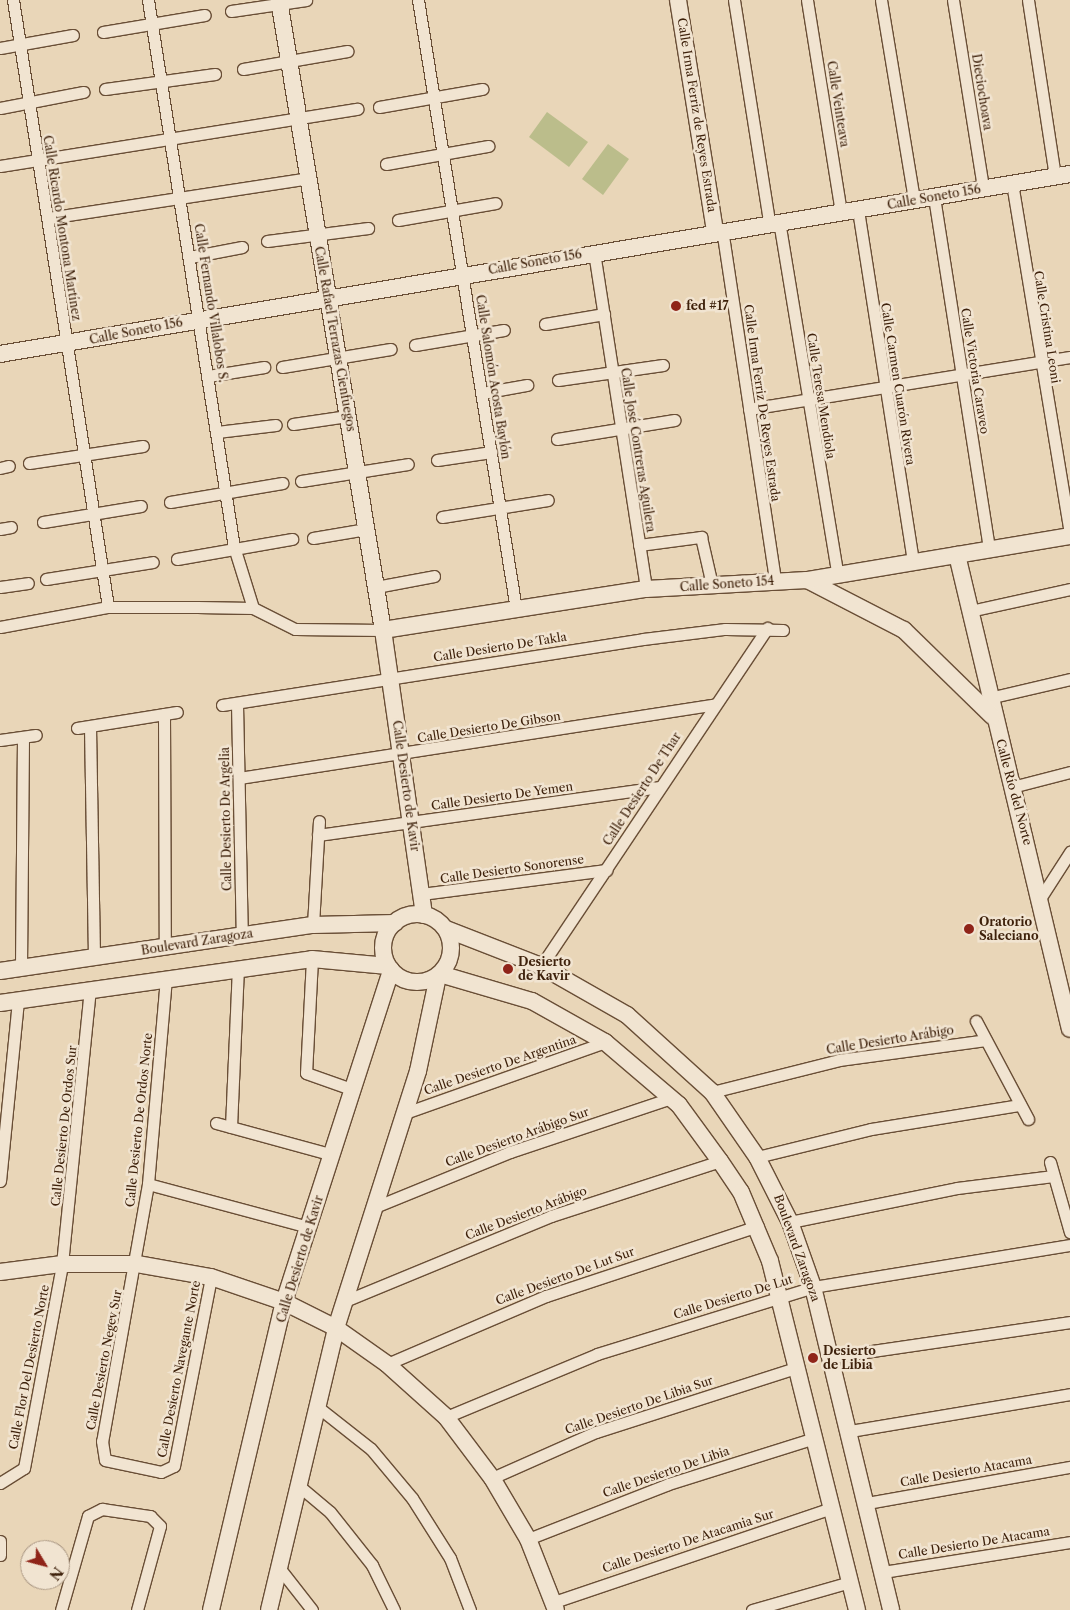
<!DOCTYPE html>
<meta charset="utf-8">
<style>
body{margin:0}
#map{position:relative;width:1070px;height:1610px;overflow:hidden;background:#e9d6b8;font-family:"Libre Caslon Text",serif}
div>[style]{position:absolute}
.green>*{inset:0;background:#bbbd8b}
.roads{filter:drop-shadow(1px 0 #694e36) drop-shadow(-1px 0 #694e36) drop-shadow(0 1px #694e36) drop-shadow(0 -1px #694e36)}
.street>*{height:11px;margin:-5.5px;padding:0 5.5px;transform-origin:5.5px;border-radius:5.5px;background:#f1e4d1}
.secondary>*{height:16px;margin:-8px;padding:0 8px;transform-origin:8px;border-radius:8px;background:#f1e4d1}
.secondary>.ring{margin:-8px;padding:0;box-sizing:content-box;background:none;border:16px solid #f1e4d1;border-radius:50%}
.dots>*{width:14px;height:14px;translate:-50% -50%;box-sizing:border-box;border:2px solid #f1e4d1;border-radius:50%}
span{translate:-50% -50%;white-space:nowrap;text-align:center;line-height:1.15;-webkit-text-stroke:5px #f1e4d1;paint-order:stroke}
.street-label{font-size:12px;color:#3e210b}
.poi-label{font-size:12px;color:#3e210b;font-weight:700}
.left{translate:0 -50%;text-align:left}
.north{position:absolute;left:20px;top:1540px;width:50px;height:50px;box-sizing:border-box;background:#f1e4d1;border:1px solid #a99682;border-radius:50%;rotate:127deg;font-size:14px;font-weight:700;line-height:20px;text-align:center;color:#3e210b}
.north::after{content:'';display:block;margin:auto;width:18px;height:22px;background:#8f2418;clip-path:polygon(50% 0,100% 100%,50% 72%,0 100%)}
</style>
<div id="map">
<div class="green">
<div style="clip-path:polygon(547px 112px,588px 142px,569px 167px,529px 137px)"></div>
<div style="clip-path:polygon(608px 144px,629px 159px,603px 195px,582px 179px)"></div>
</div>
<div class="roads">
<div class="street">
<div style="left:13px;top:0;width:614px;rotate:81.1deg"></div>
<div style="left:148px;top:0;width:554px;rotate:81.07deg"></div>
<div style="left:234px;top:547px;width:64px;rotate:72.7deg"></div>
<div style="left:418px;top:0;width:617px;rotate:80.86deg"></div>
<div style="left:734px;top:0;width:225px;rotate:81deg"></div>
<div style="left:807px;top:0;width:216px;rotate:80.9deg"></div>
<div style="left:881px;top:0;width:203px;rotate:80.6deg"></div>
<div style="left:953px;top:0;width:190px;rotate:80.9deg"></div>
<div style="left:1028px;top:0;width:178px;rotate:81.3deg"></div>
<div style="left:231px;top:11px;width:76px;rotate:-8.3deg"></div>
<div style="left:103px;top:32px;width:103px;rotate:-9.5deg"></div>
<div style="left:0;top:48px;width:74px;rotate:-10.1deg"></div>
<div style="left:243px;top:69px;width:106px;rotate:-9.8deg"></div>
<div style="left:105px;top:89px;width:111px;rotate:-7.8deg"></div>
<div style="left:379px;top:107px;width:105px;rotate:-9.9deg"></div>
<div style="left:0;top:108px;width:85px;rotate:-10.9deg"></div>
<div style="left:386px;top:164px;width:104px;rotate:-10deg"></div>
<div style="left:0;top:166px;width:362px;rotate:-9.1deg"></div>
<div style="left:1012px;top:183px;width:355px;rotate:80.6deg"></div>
<div style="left:934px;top:197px;width:357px;rotate:81.1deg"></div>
<div style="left:858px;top:210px;width:357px;rotate:81.1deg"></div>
<div style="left:48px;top:218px;width:263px;rotate:-8.7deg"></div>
<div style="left:398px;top:220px;width:99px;rotate:-9.8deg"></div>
<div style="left:779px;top:221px;width:360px;rotate:80.6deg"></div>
<div style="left:722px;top:229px;width:356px;rotate:81.4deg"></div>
<div style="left:267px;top:241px;width:102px;rotate:-7.3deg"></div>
<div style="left:594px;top:252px;width:341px;rotate:81.2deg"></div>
<div style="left:190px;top:257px;width:53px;rotate:-10.9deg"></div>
<div style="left:545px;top:324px;width:60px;rotate:-9.6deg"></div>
<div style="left:415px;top:345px;width:90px;rotate:-9.6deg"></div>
<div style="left:282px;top:367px;width:110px;rotate:-9.4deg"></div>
<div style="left:208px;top:376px;width:57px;rotate:-9.1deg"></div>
<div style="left:558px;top:380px;width:106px;rotate:-8.1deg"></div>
<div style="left:482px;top:393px;width:46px;rotate:-10.1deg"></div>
<div style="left:749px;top:409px;width:325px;rotate:-9.2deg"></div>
<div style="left:293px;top:424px;width:55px;rotate:-8.4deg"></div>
<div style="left:217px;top:432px;width:59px;rotate:-6.8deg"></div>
<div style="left:557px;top:439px;width:119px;rotate:-9.2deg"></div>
<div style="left:437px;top:460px;width:55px;rotate:-8.4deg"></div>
<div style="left:29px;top:463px;width:115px;rotate:-8.5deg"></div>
<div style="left:0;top:468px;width:9px;rotate:-13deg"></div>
<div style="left:301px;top:481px;width:108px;rotate:-9deg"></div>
<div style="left:170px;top:502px;width:114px;rotate:-9.6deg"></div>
<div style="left:442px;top:517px;width:107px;rotate:-9.1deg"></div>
<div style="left:43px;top:522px;width:99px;rotate:-9.3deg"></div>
<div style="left:0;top:529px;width:11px;rotate:-10deg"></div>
<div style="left:313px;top:538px;width:54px;rotate:-9.6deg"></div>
<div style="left:639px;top:545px;width:63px;rotate:-7.4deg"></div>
<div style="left:701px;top:537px;width:49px;rotate:77.1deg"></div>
<div style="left:177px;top:559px;width:117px;rotate:-9.9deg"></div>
<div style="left:46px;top:579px;width:108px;rotate:-9deg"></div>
<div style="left:0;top:587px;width:28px;rotate:-8deg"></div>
<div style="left:376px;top:587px;width:59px;rotate:-10.7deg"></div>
<div style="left:970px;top:611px;width:102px;rotate:-12.4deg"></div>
<div style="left:0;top:627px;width:110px;rotate:-10.5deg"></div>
<div style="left:108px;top:607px;width:89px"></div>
<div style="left:197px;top:607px;width:56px;rotate:1deg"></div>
<div style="left:253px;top:608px;width:47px;rotate:26.6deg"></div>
<div style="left:295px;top:629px;width:88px;rotate:0.7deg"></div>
<div style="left:989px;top:698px;width:83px;rotate:-13.2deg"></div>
<div style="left:237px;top:704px;width:230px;rotate:88.8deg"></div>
<div style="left:222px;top:705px;width:426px;rotate:-8.9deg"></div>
<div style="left:643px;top:639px;width:83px;rotate:-7deg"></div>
<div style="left:725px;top:629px;width:58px;rotate:1deg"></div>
<div style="left:164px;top:714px;width:234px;rotate:89.8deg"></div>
<div style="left:90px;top:727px;width:230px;rotate:89deg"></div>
<div style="left:77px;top:728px;width:101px;rotate:-9.1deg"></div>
<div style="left:0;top:740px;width:36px;rotate:-8deg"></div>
<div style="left:239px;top:778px;width:480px;rotate:-8.8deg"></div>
<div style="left:1012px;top:787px;width:60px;rotate:-14.5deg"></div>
<div style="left:318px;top:835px;width:345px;rotate:-8deg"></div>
<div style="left:421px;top:894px;width:187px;rotate:-7.4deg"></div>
<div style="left:1041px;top:897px;width:54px;rotate:-57.2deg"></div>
<div style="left:313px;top:925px;width:104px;rotate:-86.7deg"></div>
<div style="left:312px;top:959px;width:114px;rotate:93deg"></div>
<div style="left:306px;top:1073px;width:51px;rotate:19.5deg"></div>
<div style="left:541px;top:966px;width:407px;rotate:-56.2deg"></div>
<div style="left:21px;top:967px;width:230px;rotate:-89.5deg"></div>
<div style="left:166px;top:978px;width:207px;rotate:95deg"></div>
<div style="left:148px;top:1184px;width:261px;rotate:100.1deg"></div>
<div style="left:102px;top:1441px;width:19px;rotate:81deg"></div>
<div style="left:105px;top:1460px;width:57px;rotate:12.1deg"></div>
<div style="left:161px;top:1472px;width:14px;rotate:-25deg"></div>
<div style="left:174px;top:1466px;width:193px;rotate:-78.9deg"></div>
<div style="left:976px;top:1021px;width:111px;rotate:62deg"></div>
<div style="left:712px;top:1092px;width:131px;rotate:-14.1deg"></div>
<div style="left:839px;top:1060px;width:148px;rotate:-7.7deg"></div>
<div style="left:405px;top:1113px;width:212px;rotate:-19.5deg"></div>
<div style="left:216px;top:1123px;width:121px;rotate:15.3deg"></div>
<div style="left:231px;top:1127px;width:160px;rotate:-87.5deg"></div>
<div style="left:757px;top:1157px;width:117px;rotate:-13.8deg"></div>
<div style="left:871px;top:1129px;width:151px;rotate:-9.2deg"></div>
<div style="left:1050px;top:1162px;width:73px;rotate:74.1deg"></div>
<div style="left:0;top:1181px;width:182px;rotate:-84.3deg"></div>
<div style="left:148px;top:1184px;width:167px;rotate:15deg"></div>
<div style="left:375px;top:1207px;width:146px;rotate:-22.2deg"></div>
<div style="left:510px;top:1152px;width:170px;rotate:-18.5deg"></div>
<div style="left:790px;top:1222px;width:170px;rotate:-11.5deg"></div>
<div style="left:957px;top:1188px;width:97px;rotate:-7.1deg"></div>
<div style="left:345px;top:1301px;width:223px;rotate:-22.4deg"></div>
<div style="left:551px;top:1216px;width:178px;rotate:-18deg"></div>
<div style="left:831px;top:1357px;width:242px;rotate:-8.3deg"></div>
<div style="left:387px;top:1364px;width:173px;rotate:-23.2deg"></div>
<div style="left:546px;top:1296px;width:223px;rotate:-18.3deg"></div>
<div style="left:319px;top:1408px;width:66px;rotate:38.3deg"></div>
<div style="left:371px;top:1449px;width:64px;rotate:50.1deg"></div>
<div style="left:412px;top:1498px;width:71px;rotate:57.7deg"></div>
<div style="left:450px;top:1558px;width:56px;rotate:69deg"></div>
<div style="left:446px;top:1417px;width:164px;rotate:-22.6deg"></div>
<div style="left:597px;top:1354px;width:226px;rotate:-17.2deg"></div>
<div style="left:813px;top:1287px;width:260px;rotate:-9.3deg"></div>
<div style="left:850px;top:1431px;width:223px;rotate:-9.5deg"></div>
<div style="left:492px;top:1478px;width:114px;rotate:-23.9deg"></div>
<div style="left:596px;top:1432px;width:212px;rotate:-17.8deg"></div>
<div style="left:0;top:1483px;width:28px;rotate:-32deg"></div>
<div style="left:24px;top:1468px;width:208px;rotate:-79.4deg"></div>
<div style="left:62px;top:1264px;width:275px;rotate:-84.2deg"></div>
<div style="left:299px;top:1486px;width:40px;rotate:40deg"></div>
<div style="left:330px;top:1512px;width:68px;rotate:51.6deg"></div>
<div style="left:372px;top:1565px;width:50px;rotate:63.9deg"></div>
<div style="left:867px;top:1503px;width:206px;rotate:-10.1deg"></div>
<div style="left:528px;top:1539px;width:150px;rotate:-21.4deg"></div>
<div style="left:668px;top:1484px;width:154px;rotate:-17.4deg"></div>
<div style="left:0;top:1541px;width:14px;rotate:90deg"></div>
<div style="left:280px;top:1569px;width:52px;rotate:52deg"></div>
<div style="left:883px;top:1572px;width:189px;rotate:-9.1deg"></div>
<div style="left:554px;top:1602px;width:293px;rotate:-18.7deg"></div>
<div style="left:61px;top:1610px;width:98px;rotate:-74deg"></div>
<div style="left:88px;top:1516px;width:16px;rotate:-27deg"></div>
<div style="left:102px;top:1509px;width:49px;rotate:8.3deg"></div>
<div style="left:150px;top:1516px;width:14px;rotate:45deg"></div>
<div style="left:160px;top:1526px;width:87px;rotate:105.3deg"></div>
<div style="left:752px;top:1610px;width:102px;rotate:-15.9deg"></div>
</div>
<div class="secondary">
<div style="left:279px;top:0;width:639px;rotate:80.63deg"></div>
<div style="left:383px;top:630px;width:288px;rotate:81.8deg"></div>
<div style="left:678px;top:0;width:234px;rotate:80.9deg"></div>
<div style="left:0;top:354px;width:1085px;rotate:-9.55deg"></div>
<div style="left:957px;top:555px;width:487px;rotate:76.6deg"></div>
<div style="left:809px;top:581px;width:107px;rotate:27.3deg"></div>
<div style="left:904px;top:630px;width:123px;rotate:44.3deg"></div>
<div style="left:383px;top:630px;width:266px;rotate:-8.9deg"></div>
<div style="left:646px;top:589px;width:161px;rotate:-3.2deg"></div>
<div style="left:807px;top:580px;width:267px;rotate:-9.5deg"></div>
<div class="ring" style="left:383px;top:914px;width:52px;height:52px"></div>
<div style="left:446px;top:929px;width:102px;rotate:21.3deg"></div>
<div style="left:541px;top:966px;width:99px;rotate:29.7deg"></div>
<div style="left:627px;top:1015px;width:115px;rotate:42.2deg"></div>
<div style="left:712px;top:1092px;width:79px;rotate:55.3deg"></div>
<div style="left:757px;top:1157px;width:73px;rotate:63.1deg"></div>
<div style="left:790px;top:1222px;width:69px;rotate:70.5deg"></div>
<div style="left:813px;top:1287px;width:332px;rotate:76.4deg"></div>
<div style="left:0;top:971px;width:316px;rotate:-8.4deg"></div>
<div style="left:313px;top:925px;width:82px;rotate:-1.4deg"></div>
<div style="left:440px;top:974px;width:96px;rotate:16.4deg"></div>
<div style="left:532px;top:1001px;width:84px;rotate:29.3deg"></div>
<div style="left:605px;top:1042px;width:97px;rotate:40.4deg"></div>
<div style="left:679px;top:1105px;width:69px;rotate:53.8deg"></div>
<div style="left:720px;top:1161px;width:37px;rotate:56deg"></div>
<div style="left:741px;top:1192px;width:75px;rotate:67.2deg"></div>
<div style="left:770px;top:1261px;width:360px;rotate:76deg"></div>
<div style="left:0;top:1003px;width:315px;rotate:-8deg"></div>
<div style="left:312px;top:959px;width:76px;rotate:5.3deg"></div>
<div style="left:0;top:1272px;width:63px;rotate:-7.4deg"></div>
<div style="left:62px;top:1264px;width:75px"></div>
<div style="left:137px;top:1264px;width:75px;rotate:10deg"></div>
<div style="left:211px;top:1277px;width:77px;rotate:18.9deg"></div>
<div style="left:284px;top:1302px;width:58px;rotate:26.6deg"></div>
<div style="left:336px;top:1328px;width:62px;rotate:35.2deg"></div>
<div style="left:387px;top:1364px;width:79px;rotate:41.9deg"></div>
<div style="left:446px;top:1417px;width:76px;rotate:53deg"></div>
<div style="left:492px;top:1478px;width:71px;rotate:59.5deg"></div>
<div style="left:528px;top:1539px;width:76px;rotate:68.5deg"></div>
<div style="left:211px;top:1610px;width:317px;rotate:-76.7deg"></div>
<div style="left:284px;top:1302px;width:349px;rotate:-72.1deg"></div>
<div style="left:269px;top:1610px;width:290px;rotate:-76.6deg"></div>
<div style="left:336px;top:1328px;width:270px;rotate:-72.3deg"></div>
<div style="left:418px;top:1071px;width:97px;rotate:-78.1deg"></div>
</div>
</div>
<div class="dots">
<div style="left:676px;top:306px;background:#8f2418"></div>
<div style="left:969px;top:929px;background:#8f2418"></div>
<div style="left:508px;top:969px;background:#8f2418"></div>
<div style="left:813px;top:1358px;background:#8f2418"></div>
</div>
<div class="street-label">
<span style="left:982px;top:92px;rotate:81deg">Dieciochoava</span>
<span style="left:838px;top:104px;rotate:81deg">Calle Veinteava</span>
<span style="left:697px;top:115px;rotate:81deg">Calle Irma Ferriz de Reyes Estrada</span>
<span style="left:934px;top:197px;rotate:-10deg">Calle Soneto 156</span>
<span style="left:62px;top:228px;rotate:81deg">Calle Ricardo Montona Martínez</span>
<span style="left:535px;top:262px;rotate:-10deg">Calle Soneto 156</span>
<span style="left:211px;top:303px;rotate:81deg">Calle Fernando Villalobos S.</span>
<span style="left:1047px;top:327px;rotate:81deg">Calle Cristina Leoni</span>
<span style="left:136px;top:331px;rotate:-11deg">Calle Soneto 156</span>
<span style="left:335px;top:339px;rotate:80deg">Calle Rafael Terrazas Cienfuegos</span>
<span style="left:975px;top:371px;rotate:81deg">Calle Victoria Caraveo</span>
<span style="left:493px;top:377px;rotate:81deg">Calle Salomón Acosta Baylón</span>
<span style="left:898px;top:384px;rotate:81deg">Calle Carmen Cuarón Rivera</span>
<span style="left:821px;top:396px;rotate:81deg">Calle Teresa Mendiola</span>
<span style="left:762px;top:403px;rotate:82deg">Calle Irma Ferriz De Reyes Estrada</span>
<span style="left:638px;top:450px;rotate:81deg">Calle José Contreras Aguilera</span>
<span style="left:727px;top:584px;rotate:-4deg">Calle Soneto 154</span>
<span style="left:500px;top:647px;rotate:-9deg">Calle Desierto De Takla</span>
<span style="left:489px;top:727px;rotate:-9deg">Calle Desierto De Gibson</span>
<span style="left:406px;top:786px;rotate:82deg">Calle Desierto de Kavir</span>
<span style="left:642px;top:789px;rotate:-57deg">Calle Desierto De Thar</span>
<span style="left:1014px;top:792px;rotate:75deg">Calle Río del Norte</span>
<span style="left:502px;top:796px;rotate:-8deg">Calle Desierto De Yemen</span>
<span style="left:226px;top:819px;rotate:-91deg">Calle Desierto De Argelia</span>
<span style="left:512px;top:869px;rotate:-8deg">Calle Desierto Sonorense</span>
<span style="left:197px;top:942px;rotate:-9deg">Boulevard Zaragoza</span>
<span style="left:890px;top:1040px;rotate:-9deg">Calle Desierto Arábigo</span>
<span style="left:500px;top:1065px;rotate:-19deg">Calle Desierto De Argentina</span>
<span style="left:139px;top:1120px;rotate:-84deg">Calle Desierto De Ordos Norte</span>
<span style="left:64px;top:1126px;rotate:-84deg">Calle Desierto De Ordos Sur</span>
<span style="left:517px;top:1137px;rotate:-20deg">Calle Desierto Arábigo Sur</span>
<span style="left:526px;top:1213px;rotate:-21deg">Calle Desierto Arábigo</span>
<span style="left:797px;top:1248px;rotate:70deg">Boulevard Zaragoza</span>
<span style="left:300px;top:1259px;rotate:-73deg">Calle Desierto de Kavir</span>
<span style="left:565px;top:1276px;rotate:-20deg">Calle Desierto De Lut Sur</span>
<span style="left:733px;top:1297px;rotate:-17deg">Calle Desierto De Lut</span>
<span style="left:104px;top:1360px;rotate:-79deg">Calle Desierto Negev Sur</span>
<span style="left:29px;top:1367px;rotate:-79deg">Calle Flor Del Desierto Norte</span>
<span style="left:179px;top:1369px;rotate:-79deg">Calle Desierto Navegante Norte</span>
<span style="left:639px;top:1405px;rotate:-19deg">Calle Desierto De Libia Sur</span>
<span style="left:966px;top:1471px;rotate:-10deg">Calle Desierto Atacama</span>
<span style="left:666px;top:1472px;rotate:-19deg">Calle Desierto De Libia</span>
<span style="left:688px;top:1541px;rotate:-18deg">Calle Desierto De Atacamia Sur</span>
<span style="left:974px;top:1543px;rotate:-9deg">Calle Desierto De Atacama</span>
</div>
<div class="poi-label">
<span class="left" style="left:686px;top:306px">fed #17</span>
<span class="left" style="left:979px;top:929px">Oratorio<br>Saleciano</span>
<span class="left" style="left:518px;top:969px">Desierto<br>de Kavir</span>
<span class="left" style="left:823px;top:1358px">Desierto<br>de Libia</span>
</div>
<div class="north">N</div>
</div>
